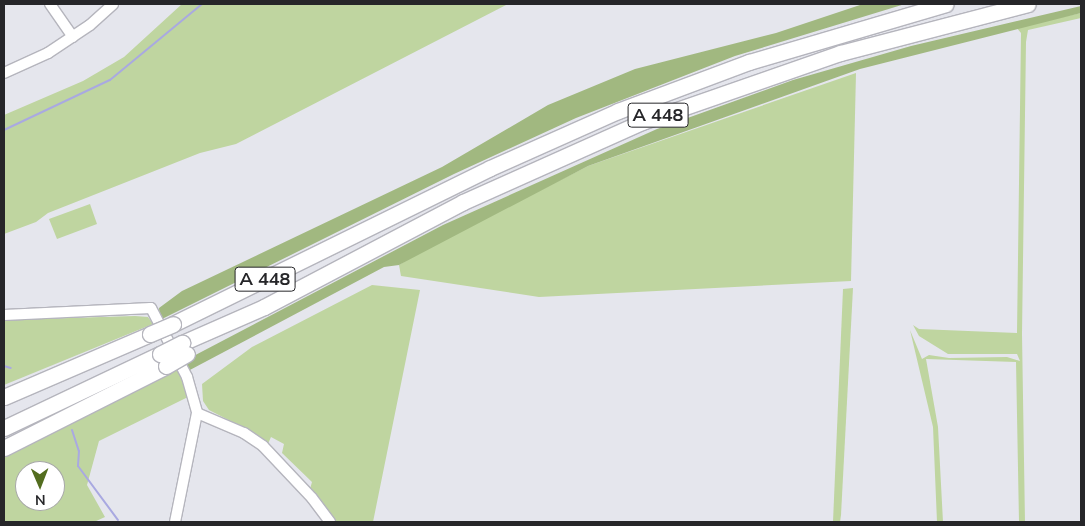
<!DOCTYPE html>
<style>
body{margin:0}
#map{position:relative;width:1085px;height:526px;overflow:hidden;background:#e5e6ed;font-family:Mulish,sans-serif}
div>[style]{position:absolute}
.green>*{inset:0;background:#bfd5a0}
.forest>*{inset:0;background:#a1b880}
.stream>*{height:2px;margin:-1px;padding:0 1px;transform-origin:1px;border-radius:1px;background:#a9a9e1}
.roads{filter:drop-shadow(1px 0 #b5b5bd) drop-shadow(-1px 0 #b5b5bd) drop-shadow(0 1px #b5b5bd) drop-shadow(0 -1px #b5b5bd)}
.minor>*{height:10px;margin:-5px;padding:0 5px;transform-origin:5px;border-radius:5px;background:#fff}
.highway>*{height:15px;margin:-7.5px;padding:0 7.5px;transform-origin:7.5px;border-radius:7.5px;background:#fff}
.bridges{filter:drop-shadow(1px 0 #b5b5bd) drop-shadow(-1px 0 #b5b5bd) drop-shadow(0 1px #b5b5bd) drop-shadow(0 -1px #b5b5bd)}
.highway-bridge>*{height:15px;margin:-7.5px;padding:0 7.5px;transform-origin:7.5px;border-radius:7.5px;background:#fff}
span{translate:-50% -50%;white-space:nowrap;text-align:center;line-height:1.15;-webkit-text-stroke:4px #fff;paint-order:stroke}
.shield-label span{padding:1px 4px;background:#fff;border:1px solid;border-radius:4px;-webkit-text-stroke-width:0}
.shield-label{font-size:18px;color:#262629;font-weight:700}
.frame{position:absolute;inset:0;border:5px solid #262629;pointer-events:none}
.north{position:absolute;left:15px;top:461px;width:50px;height:50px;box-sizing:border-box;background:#fff;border:1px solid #a8a8a9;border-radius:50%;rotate:179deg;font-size:14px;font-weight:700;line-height:20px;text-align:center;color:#262629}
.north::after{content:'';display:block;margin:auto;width:18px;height:22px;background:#536d1f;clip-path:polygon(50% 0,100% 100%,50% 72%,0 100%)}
</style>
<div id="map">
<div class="green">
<div style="clip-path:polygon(182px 4px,508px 4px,236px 144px,200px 153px,48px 213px,36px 222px,4px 234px,4px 115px,83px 81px,124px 57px)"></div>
<div style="clip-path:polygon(1081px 13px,1081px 18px,1028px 30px,1026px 42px,1022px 334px,1025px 522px,1019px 522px,1016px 362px,926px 359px,938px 427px,943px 522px,937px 522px,933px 427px,910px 330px,922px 359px,929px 355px,949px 358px,1007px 357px,1020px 361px,1017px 354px,948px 354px,919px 336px,913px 325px,919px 329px,1017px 333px,1021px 33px,1016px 27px)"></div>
<div style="clip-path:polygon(856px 73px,851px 281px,539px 297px,401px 276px,399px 265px,430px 246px,588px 166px)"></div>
<div style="clip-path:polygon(90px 204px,97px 224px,57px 239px,49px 219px)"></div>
<div style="clip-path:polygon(372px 285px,420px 290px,373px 522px,334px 522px,310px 489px,312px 482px,282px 453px,284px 444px,271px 437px,267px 446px,248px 430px,209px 410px,203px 401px,202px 384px,252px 347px)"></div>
<div style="clip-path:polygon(853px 288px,841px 515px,840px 522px,833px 522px,843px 289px)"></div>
<div style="clip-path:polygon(135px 316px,148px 317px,153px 324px,4px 385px,4px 320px)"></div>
<div style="clip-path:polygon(evenodd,177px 368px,188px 397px,99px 441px,87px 485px,105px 517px,94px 522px,4px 522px,4px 458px,35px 438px,177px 368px,25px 471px,55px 471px,55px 501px,25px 501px,25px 471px)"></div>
</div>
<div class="forest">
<div style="clip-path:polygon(863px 4px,905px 4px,735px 56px,576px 118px,454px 174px,160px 320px,159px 308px,182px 291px,442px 167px,548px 105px,635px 69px,776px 33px)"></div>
<div style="clip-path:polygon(1081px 6px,1081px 13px,860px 69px,588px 166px,399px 265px,384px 267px,188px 371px,184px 361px,443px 225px,657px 129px,793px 80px,911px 46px)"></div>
</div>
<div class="stream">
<div style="left:4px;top:130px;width:117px;rotate:-25.3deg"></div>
<div style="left:110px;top:80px;width:119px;rotate:-39.6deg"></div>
<div style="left:4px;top:366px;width:7px;rotate:16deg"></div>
<div style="left:72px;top:430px;width:22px;rotate:72deg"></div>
<div style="left:79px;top:451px;width:15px;rotate:94deg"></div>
<div style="left:78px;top:466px;width:67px;rotate:53.5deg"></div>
</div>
<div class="roads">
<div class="minor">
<div style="left:50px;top:4px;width:40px;rotate:55.1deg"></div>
<div style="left:4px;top:73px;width:48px;rotate:-24.4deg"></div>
<div style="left:48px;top:53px;width:50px;rotate:-33.7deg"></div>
<div style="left:90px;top:25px;width:31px;rotate:-42deg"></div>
<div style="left:4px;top:315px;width:147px;rotate:-2.7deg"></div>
<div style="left:151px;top:308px;width:78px;rotate:62.4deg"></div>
<div style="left:187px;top:377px;width:37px;rotate:74deg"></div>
<div style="left:197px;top:413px;width:111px;rotate:101.4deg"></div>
<div style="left:197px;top:413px;width:51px;rotate:23.1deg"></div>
<div style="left:244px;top:433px;width:23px;rotate:34deg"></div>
<div style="left:263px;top:446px;width:71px;rotate:46.7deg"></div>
<div style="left:312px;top:498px;width:30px;rotate:53deg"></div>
</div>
<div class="highway">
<div style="left:173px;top:324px;width:353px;rotate:-26.2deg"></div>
<div style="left:490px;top:168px;width:140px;rotate:-24deg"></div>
<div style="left:618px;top:111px;width:140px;rotate:-20.5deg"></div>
<div style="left:749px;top:62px;width:205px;rotate:-16.4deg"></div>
<div style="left:182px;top:343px;width:90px;rotate:-23.7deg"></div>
<div style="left:264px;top:307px;width:225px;rotate:-27.8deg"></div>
<div style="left:463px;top:202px;width:196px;rotate:-24.1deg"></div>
<div style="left:642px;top:122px;width:210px;rotate:-19.2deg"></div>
<div style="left:840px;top:53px;width:194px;rotate:-14.6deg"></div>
<div style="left:4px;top:397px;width:159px;rotate:-23.3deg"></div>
<div style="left:4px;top:428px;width:173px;rotate:-25.4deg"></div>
<div style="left:4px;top:448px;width:182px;rotate:-26.8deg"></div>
</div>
</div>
<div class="bridges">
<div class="highway-bridge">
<div style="left:150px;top:334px;width:25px;rotate:-23deg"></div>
<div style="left:160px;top:354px;width:25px;rotate:-27deg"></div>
<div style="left:166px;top:366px;width:24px;rotate:-30deg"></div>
</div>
</div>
<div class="shield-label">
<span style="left:658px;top:115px">A 448</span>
<span style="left:265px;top:279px">A 448</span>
</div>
<div class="frame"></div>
<div class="north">N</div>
</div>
